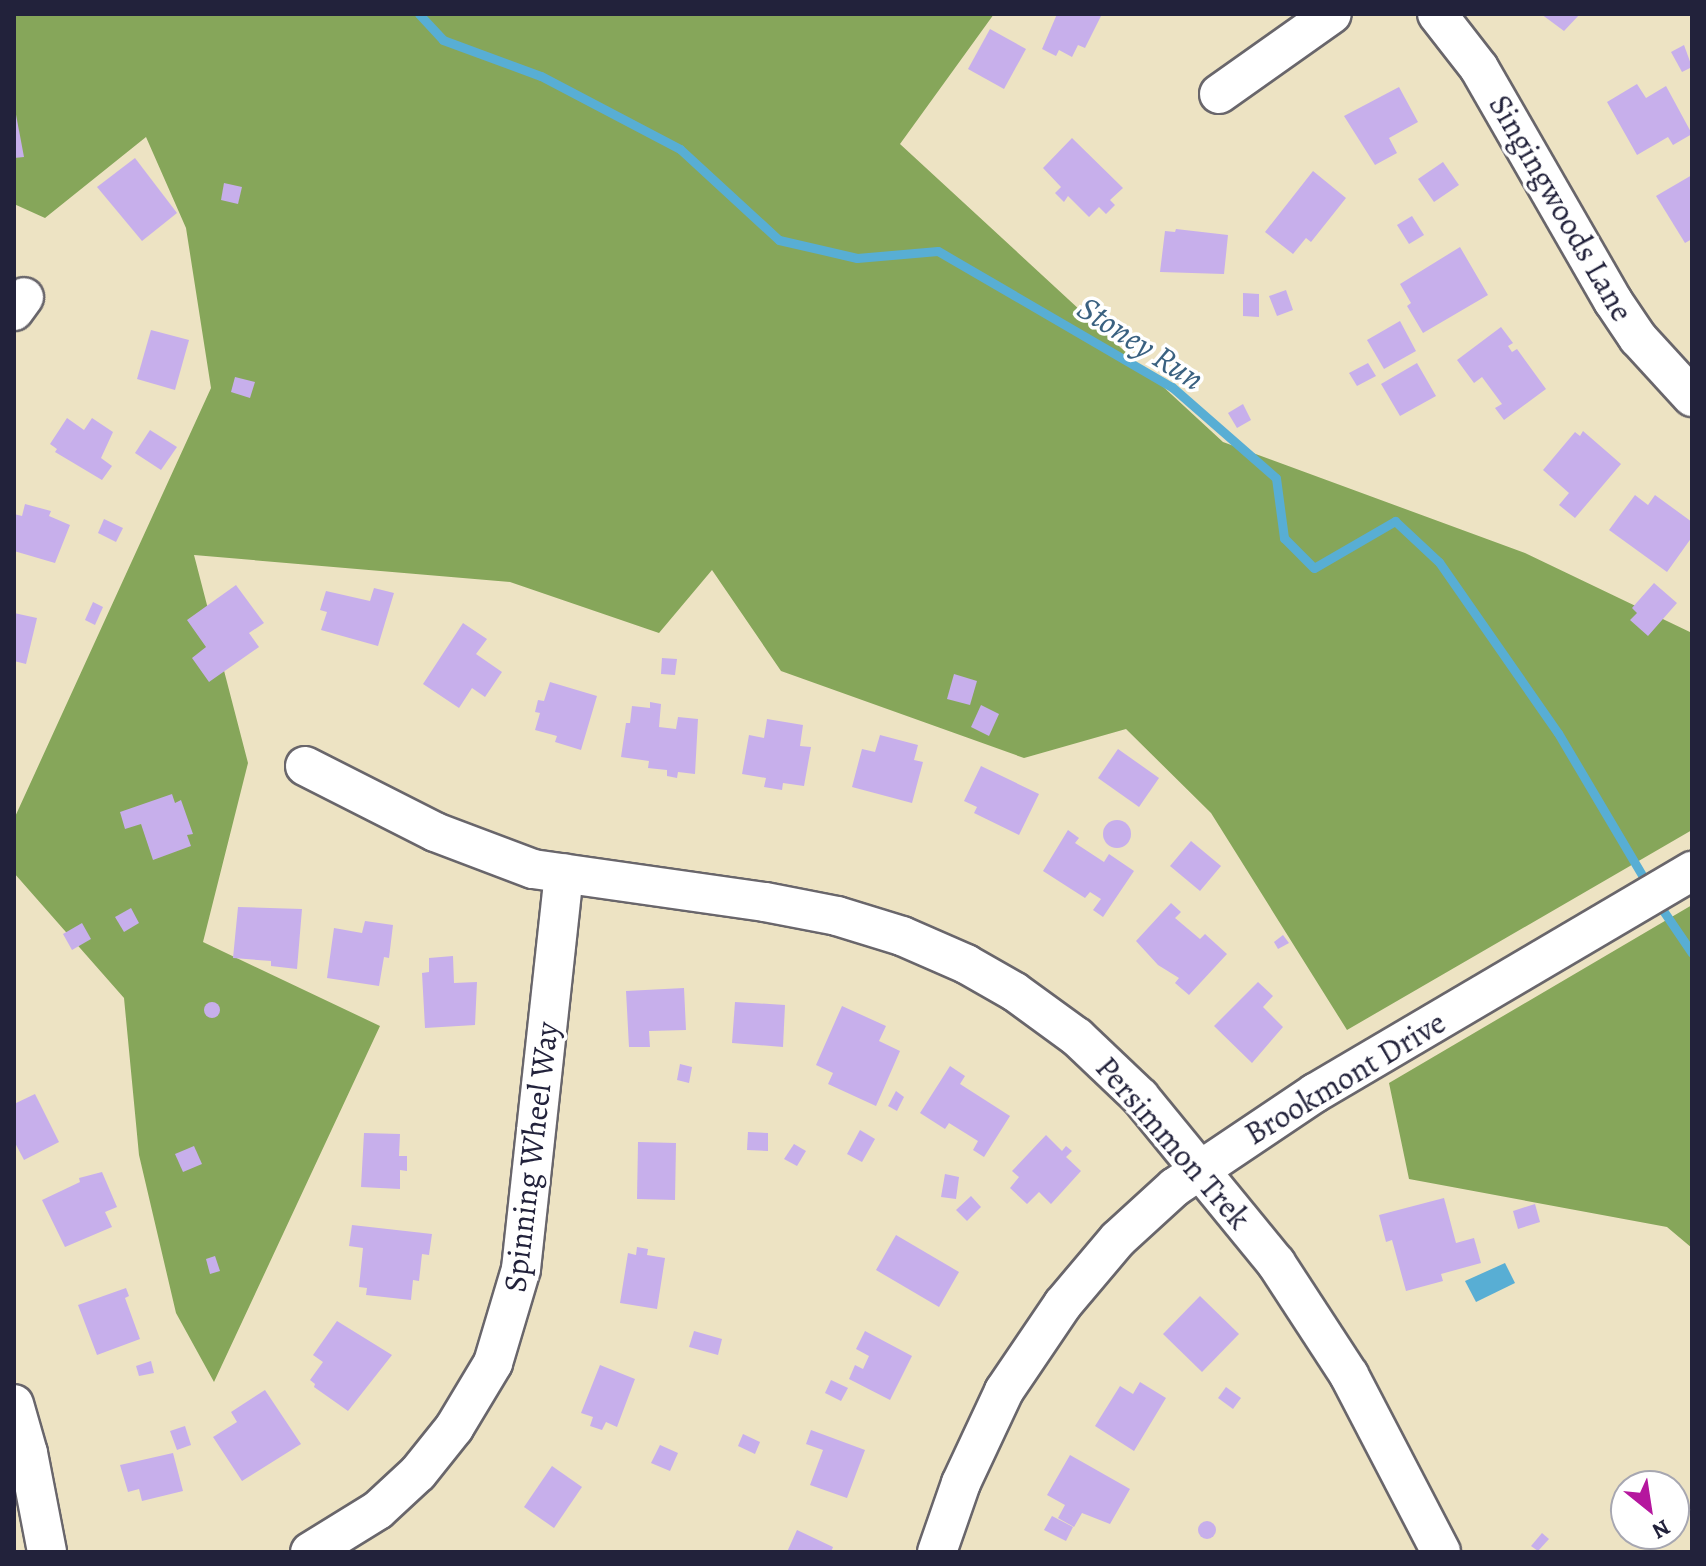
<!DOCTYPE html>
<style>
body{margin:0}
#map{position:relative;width:1706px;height:1566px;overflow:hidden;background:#ede3c3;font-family:Alegreya,serif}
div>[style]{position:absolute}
.forest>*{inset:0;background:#86a65a}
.water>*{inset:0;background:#58aed4}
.stream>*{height:9px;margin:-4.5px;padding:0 4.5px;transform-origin:4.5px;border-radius:4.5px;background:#58aed4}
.building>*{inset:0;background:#c7afeb}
.round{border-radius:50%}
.roads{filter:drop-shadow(2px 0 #69666b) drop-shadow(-2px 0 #69666b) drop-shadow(0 2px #69666b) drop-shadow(0 -2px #69666b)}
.minor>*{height:38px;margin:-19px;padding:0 19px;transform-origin:19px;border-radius:19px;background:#fff}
span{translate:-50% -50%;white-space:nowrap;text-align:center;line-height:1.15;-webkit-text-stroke:7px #fff;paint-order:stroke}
.street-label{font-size:32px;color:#22223b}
.water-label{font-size:34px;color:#3a6180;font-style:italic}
.frame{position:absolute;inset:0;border:16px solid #22223b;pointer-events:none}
.north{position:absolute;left:1610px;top:1470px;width:80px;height:80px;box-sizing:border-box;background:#fff;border:2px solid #a7a7b1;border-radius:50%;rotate:150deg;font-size:22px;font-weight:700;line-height:32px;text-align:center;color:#22223b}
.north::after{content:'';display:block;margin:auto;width:28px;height:36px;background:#b5179e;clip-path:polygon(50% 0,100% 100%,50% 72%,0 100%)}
</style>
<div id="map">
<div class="forest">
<div style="clip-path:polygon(14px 14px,994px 14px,900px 144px,1223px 442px,1525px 553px,1692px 633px,1692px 830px,1347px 1030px,1211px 813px,1126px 729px,1024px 758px,781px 671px,712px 570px,659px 633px,510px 582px,194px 555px,248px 763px,203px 942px,380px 1026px,214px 1382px,176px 1313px,139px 1155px,124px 998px,14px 873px,14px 819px,211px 388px,186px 228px,146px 137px,45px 218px,14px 204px)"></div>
<div style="clip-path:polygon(1692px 905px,1692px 1248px,1667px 1227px,1409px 1179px,1389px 1083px)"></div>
</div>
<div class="water">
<div style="clip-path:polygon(1505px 1263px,1515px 1283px,1476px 1302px,1465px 1281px)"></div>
</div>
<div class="stream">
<div style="left:419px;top:14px;width:35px;rotate:47deg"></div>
<div style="left:443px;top:40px;width:104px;rotate:20.2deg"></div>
<div style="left:541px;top:76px;width:157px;rotate:27.7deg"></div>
<div style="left:680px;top:149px;width:134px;rotate:42.6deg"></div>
<div style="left:779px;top:240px;width:80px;rotate:13deg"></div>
<div style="left:857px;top:258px;width:81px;rotate:-4.9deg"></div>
<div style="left:938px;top:251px;width:271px;rotate:30.2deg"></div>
<div style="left:1172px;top:387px;width:138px;rotate:41.2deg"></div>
<div style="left:1276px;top:478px;width:61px;rotate:82.4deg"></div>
<div style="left:1284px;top:538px;width:42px;rotate:45deg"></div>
<div style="left:1314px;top:568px;width:94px;rotate:-30.1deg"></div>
<div style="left:1395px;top:521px;width:60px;rotate:43deg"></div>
<div style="left:1439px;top:562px;width:208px;rotate:55.2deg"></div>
<div style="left:1558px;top:733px;width:179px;rotate:59.4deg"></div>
<div style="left:1658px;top:903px;width:60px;rotate:55.8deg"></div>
</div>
<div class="building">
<div style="clip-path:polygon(1057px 14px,1102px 14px,1085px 48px,1078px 45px,1072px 57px,1059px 50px,1056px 56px,1042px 49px)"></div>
<div style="clip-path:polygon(1541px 14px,1580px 14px,1564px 31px)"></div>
<div style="clip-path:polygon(990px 29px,1026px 49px,1004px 89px,968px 69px)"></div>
<div style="clip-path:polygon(1684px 45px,1692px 67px,1682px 72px,1671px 52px)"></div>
<div style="clip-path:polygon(1637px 84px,1646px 98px,1666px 86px,1692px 134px,1673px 145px,1668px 137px,1637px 155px,1607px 102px)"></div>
<div style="clip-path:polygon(1399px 87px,1418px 122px,1389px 138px,1397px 153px,1375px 165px,1344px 116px)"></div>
<div style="clip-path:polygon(14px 104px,24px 157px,14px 158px)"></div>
<div style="clip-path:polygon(1072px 138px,1123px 188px,1110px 200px,1115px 205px,1106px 214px,1099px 207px,1089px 217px,1068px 196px,1064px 202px,1055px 193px,1061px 187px,1043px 168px)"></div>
<div style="clip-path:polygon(135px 158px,177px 213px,142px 241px,97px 187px)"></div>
<div style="clip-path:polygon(1443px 162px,1459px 185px,1434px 202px,1418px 179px)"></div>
<div style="clip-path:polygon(1313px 171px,1346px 198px,1311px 242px,1306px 238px,1293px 254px,1265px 232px)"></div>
<div style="clip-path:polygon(1692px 175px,1692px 239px,1685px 243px,1656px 196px)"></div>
<div style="clip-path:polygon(224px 183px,242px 187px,238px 204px,221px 200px)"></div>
<div style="clip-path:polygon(1412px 216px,1424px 235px,1409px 244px,1397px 225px)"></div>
<div style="clip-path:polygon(1176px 229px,1228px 235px,1224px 274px,1160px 272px,1165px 231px,1175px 232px)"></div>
<div style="clip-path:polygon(1460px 247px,1488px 295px,1423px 333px,1407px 306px,1411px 303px,1400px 284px)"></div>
<div style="clip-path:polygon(1286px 290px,1293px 310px,1277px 316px,1269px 296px)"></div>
<div style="clip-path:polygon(1243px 293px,1259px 294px,1259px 317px,1243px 316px)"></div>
<div style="clip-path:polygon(1400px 321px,1416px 351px,1384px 369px,1367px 340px)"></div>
<div style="clip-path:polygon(1501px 327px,1513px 343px,1508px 346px,1512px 352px,1517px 349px,1546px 389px,1504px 420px,1495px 408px,1502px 404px,1482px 377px,1474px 383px,1457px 360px)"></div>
<div style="clip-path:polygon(151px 330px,189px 340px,175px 390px,137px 379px)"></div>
<div style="clip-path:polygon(1368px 363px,1376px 376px,1357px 386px,1349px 373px)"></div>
<div style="clip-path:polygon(1417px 363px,1436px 396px,1400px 416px,1381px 384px)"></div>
<div style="clip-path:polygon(235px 377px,255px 382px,250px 398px,231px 392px)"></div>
<div style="clip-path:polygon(1243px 404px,1251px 420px,1237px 428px,1228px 413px)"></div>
<div style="clip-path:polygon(67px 418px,84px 430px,92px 418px,113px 432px,101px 458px,112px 466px,102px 480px,55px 452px,57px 449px,50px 444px)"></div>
<div style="clip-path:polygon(150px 430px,177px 447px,161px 470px,135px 453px)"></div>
<div style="clip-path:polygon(1583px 431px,1621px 464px,1575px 518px,1559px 505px,1569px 493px,1543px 470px,1575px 432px,1580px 436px)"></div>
<div style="clip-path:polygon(1635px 495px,1648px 505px,1655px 495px,1692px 522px,1692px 537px,1667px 572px,1609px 530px)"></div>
<div style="clip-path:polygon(25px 504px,51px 511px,49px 516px,70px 525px,55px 563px,14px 551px,14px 514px,22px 516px)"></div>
<div style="clip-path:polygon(104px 519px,123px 528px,116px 542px,98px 533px)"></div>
<div style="clip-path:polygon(1654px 583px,1677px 603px,1648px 636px,1630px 620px,1637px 613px,1632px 608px)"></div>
<div style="clip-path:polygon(236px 585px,264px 623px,249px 633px,259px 647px,209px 682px,192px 658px,206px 647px,187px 620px)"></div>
<div style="clip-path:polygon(374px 588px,394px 593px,378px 646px,321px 630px,327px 612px,320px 610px,326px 591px,370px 601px)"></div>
<div style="clip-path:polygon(93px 602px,103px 607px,95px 625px,85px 620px)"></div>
<div style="clip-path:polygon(14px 613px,37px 618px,26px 664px,14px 661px)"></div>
<div style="clip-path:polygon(463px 623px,487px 639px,476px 654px,502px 672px,485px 697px,472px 688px,459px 708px,423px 684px)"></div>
<div style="clip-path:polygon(662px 658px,677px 659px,675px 675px,661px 674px)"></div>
<div style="clip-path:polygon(954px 674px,977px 681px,970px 705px,947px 699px)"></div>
<div style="clip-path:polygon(550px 682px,597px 696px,581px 750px,555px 742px,557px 736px,535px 730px,540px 713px,535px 712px,538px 700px,544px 701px)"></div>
<div style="clip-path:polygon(650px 702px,661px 704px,659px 727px,676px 729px,678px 717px,698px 719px,695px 774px,678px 772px,677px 778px,667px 776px,667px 770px,648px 768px,649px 761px,621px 757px,626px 723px,630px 723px,632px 706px,650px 708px)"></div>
<div style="clip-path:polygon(981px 705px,999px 714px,989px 736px,971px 727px)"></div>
<div style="clip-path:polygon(767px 719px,803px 725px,800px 746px,811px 747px,804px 786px,783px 783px,782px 790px,764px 787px,766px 778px,742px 774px,749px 735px,764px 738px)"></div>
<div style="clip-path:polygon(880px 735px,918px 745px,914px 760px,923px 762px,912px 803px,852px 787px,862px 749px,875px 752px)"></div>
<div style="clip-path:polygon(1118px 749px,1159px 778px,1139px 807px,1098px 778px)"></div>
<div style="clip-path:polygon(981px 766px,1039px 794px,1019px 835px,974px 813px,977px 807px,964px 801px)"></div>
<div style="clip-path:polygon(172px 794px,175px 803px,181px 800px,193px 834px,187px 835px,191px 846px,153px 860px,141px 824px,125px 829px,120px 812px)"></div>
<div class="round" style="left:1103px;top:820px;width:28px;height:28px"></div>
<div style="clip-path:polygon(1068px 830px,1079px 838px,1075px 843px,1104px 862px,1109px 854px,1134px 871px,1103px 917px,1093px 910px,1101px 899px,1090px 892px,1085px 898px,1043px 871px)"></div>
<div style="clip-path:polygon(1191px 841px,1221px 866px,1200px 891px,1170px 866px)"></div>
<div style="clip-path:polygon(1171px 903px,1181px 912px,1175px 918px,1200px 939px,1205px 934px,1227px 954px,1189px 995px,1175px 983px,1179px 978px,1158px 965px,1136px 941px)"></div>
<div style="clip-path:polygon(238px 907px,302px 909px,297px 969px,271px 966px,271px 961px,233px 958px)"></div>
<div style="clip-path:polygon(131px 908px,139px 923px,124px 932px,115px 917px)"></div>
<div style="clip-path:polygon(365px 921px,393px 925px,389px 958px,384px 957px,379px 986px,327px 978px,334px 928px,362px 933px)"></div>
<div style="clip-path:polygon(82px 923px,91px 939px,72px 950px,63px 934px)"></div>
<div style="clip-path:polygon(1283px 935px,1289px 943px,1278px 949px,1274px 942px)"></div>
<div style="clip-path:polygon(453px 956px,454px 983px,477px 982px,475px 1025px,425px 1028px,422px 973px,429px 972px,429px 958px)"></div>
<div style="clip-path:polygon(1258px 982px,1273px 996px,1263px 1007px,1283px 1027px,1252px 1063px,1214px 1026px)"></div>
<div style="clip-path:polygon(684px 988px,686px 1030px,649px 1031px,650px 1047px,629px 1047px,626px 991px)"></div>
<div class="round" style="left:204px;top:1002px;width:16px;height:16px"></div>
<div style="clip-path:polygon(735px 1002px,785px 1005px,783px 1047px,732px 1043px)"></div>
<div style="clip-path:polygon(842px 1006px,886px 1026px,879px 1041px,900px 1051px,876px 1106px,828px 1084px,833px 1073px,816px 1065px)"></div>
<div style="clip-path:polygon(680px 1064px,692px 1067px,689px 1083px,677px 1080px)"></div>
<div style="clip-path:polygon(950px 1066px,965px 1076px,960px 1084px,1010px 1116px,984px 1157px,973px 1150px,978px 1141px,949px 1123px,945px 1129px,920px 1113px)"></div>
<div style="clip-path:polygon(896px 1091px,904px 1097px,897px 1111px,888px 1106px)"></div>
<div style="clip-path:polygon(35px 1094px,59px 1142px,24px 1160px,14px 1141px,14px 1104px)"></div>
<div style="clip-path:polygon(860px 1130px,875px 1139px,862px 1162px,847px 1154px)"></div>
<div style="clip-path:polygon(748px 1132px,768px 1133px,768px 1151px,747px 1150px)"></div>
<div style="clip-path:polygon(364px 1133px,400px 1134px,399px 1156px,407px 1156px,407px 1171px,400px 1170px,400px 1189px,361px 1187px)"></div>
<div style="clip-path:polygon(1046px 1135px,1062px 1151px,1066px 1146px,1072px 1151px,1066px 1157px,1081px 1171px,1051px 1204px,1039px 1192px,1027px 1204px,1010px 1188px,1019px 1177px,1012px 1171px)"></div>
<div style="clip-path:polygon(638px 1142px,676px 1143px,675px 1200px,637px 1199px)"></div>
<div style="clip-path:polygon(794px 1144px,806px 1151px,797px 1166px,784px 1159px)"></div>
<div style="clip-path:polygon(194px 1146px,202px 1164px,183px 1172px,175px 1154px)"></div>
<div style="clip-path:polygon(102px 1172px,117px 1207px,105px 1212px,112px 1227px,65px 1247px,42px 1200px,80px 1182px,79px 1178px)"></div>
<div style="clip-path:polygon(945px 1174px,959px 1177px,956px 1199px,941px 1197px)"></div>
<div style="clip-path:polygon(971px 1196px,981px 1207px,967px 1221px,956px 1210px)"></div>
<div style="clip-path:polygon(1444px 1198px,1456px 1243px,1474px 1238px,1481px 1263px,1441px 1274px,1443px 1281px,1406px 1291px,1392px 1240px,1386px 1242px,1379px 1215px)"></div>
<div style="clip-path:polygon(1535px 1204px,1540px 1222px,1518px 1229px,1513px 1211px)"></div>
<div style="clip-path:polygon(352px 1225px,432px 1234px,429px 1255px,422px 1254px,419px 1281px,413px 1280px,411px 1300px,366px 1295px,367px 1288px,359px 1287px,363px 1248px,349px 1246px)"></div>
<div style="clip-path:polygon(896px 1235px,959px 1272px,939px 1307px,876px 1270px)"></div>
<div style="clip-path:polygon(637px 1247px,648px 1249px,647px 1255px,665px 1258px,657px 1309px,620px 1303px,628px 1253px,636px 1255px)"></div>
<div style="clip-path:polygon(215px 1256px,220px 1271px,210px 1274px,206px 1259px)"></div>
<div style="clip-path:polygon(126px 1288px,129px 1296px,125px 1298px,140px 1339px,97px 1355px,78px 1305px)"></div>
<div style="clip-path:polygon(1200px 1296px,1239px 1334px,1202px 1372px,1163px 1334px)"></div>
<div style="clip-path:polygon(337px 1321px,392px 1355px,348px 1411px,314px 1387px,315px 1384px,310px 1380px,323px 1362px,313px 1355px)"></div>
<div style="clip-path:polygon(694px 1331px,722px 1339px,718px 1355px,689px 1347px)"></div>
<div style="clip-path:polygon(865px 1331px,912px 1356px,890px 1400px,849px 1379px,855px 1365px,863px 1369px,869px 1356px,856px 1349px)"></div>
<div style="clip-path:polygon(151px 1361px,154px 1373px,139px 1376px,136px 1366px)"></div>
<div style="clip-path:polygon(600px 1365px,635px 1379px,617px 1427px,606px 1422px,602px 1430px,590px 1426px,593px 1417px,581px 1413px)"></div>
<div style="clip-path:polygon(831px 1380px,848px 1388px,841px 1401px,825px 1393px)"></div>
<div style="clip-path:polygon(1140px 1382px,1166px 1398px,1134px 1451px,1095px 1426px,1120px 1386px,1133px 1394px)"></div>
<div style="clip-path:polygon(1226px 1387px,1241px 1398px,1233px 1409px,1218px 1398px)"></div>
<div style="clip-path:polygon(265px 1390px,301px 1444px,242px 1481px,213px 1437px,237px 1422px,231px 1412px)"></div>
<div style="clip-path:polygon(185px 1426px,191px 1445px,177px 1450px,170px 1431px)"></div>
<div style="clip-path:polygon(811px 1430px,865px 1450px,847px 1498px,810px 1485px,823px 1450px,806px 1444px)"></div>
<div style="clip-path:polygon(743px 1434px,760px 1442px,755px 1454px,738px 1446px)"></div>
<div style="clip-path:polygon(660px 1445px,678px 1453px,670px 1471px,651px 1463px)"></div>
<div style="clip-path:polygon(173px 1453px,183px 1491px,142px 1501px,139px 1489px,128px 1492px,120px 1465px)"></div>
<div style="clip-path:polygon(1070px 1455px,1130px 1489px,1110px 1524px,1082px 1513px,1074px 1527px,1058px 1518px,1065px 1505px,1047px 1495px)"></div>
<div style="clip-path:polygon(552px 1466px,582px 1487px,554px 1528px,524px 1507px)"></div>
<div style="clip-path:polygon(1052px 1516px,1073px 1527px,1066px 1541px,1044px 1530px)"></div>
<div class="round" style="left:1198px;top:1521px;width:18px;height:18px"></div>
<div style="clip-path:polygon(797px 1530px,833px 1547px,831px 1552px,787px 1552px)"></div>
<div style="clip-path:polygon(1542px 1533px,1549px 1539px,1538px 1551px,1531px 1546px)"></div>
</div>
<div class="roads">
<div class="minor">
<div style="left:1437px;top:14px;width:68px;rotate:52.1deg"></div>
<div style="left:1479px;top:68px;width:269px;rotate:60.1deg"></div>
<div style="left:1613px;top:301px;width:45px;rotate:56deg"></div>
<div style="left:1638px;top:338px;width:80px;rotate:47.5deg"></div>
<div style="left:1219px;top:94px;width:138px;rotate:-35.3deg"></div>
<div style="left:14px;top:311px;width:17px;rotate:-54deg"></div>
<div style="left:305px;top:766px;width:146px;rotate:26.9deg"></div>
<div style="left:435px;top:832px;width:105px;rotate:20.7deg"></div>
<div style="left:533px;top:869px;width:234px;rotate:8.1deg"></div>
<div style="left:765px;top:902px;width:73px;rotate:11deg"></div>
<div style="left:837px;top:916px;width:68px;rotate:17.1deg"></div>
<div style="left:902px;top:936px;width:70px;rotate:23.6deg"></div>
<div style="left:966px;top:964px;width:56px;rotate:29.7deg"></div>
<div style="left:1015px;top:992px;width:77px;rotate:36deg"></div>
<div style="left:1077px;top:1037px;width:87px;rotate:43.6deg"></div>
<div style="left:1140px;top:1097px;width:215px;rotate:50.7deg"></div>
<div style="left:1276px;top:1263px;width:134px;rotate:56.9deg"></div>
<div style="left:1349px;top:1375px;width:199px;rotate:62.5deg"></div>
<div style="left:14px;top:1404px;width:51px;rotate:74.1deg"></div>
<div style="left:28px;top:1453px;width:101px;rotate:79.1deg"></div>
<div style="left:310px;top:1552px;width:80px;rotate:-31.7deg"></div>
<div style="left:378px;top:1510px;width:54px;rotate:-42.8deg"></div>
<div style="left:418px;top:1473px;width:58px;rotate:-51.3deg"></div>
<div style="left:454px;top:1428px;width:76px;rotate:-59deg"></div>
<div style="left:493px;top:1363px;width:98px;rotate:-73.4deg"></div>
<div style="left:521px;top:1269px;width:398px;rotate:-83.8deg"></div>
<div style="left:937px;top:1552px;width:73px;rotate:-70.8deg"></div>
<div style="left:961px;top:1483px;width:102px;rotate:-64.9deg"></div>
<div style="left:1004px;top:1391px;width:105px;rotate:-55.9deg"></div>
<div style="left:1063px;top:1304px;width:85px;rotate:-49.8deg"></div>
<div style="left:1118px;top:1239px;width:77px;rotate:-42.4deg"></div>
<div style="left:1175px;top:1187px;width:169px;rotate:-33.9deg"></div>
<div style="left:1315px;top:1093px;width:438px;rotate:-30.5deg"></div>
</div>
</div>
<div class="street-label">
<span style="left:1561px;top:208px;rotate:60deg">Singingwoods Lane</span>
<span style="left:1345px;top:1078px;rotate:-31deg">Brookmont Drive</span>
<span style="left:1173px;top:1143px;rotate:49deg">Persimmon Trek</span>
<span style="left:531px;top:1157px;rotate:-83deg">Spinning Wheel Way</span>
</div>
<div class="water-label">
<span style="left:1141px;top:343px;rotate:33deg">Stoney Run</span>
</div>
<div class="frame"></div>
<div class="north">N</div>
</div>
